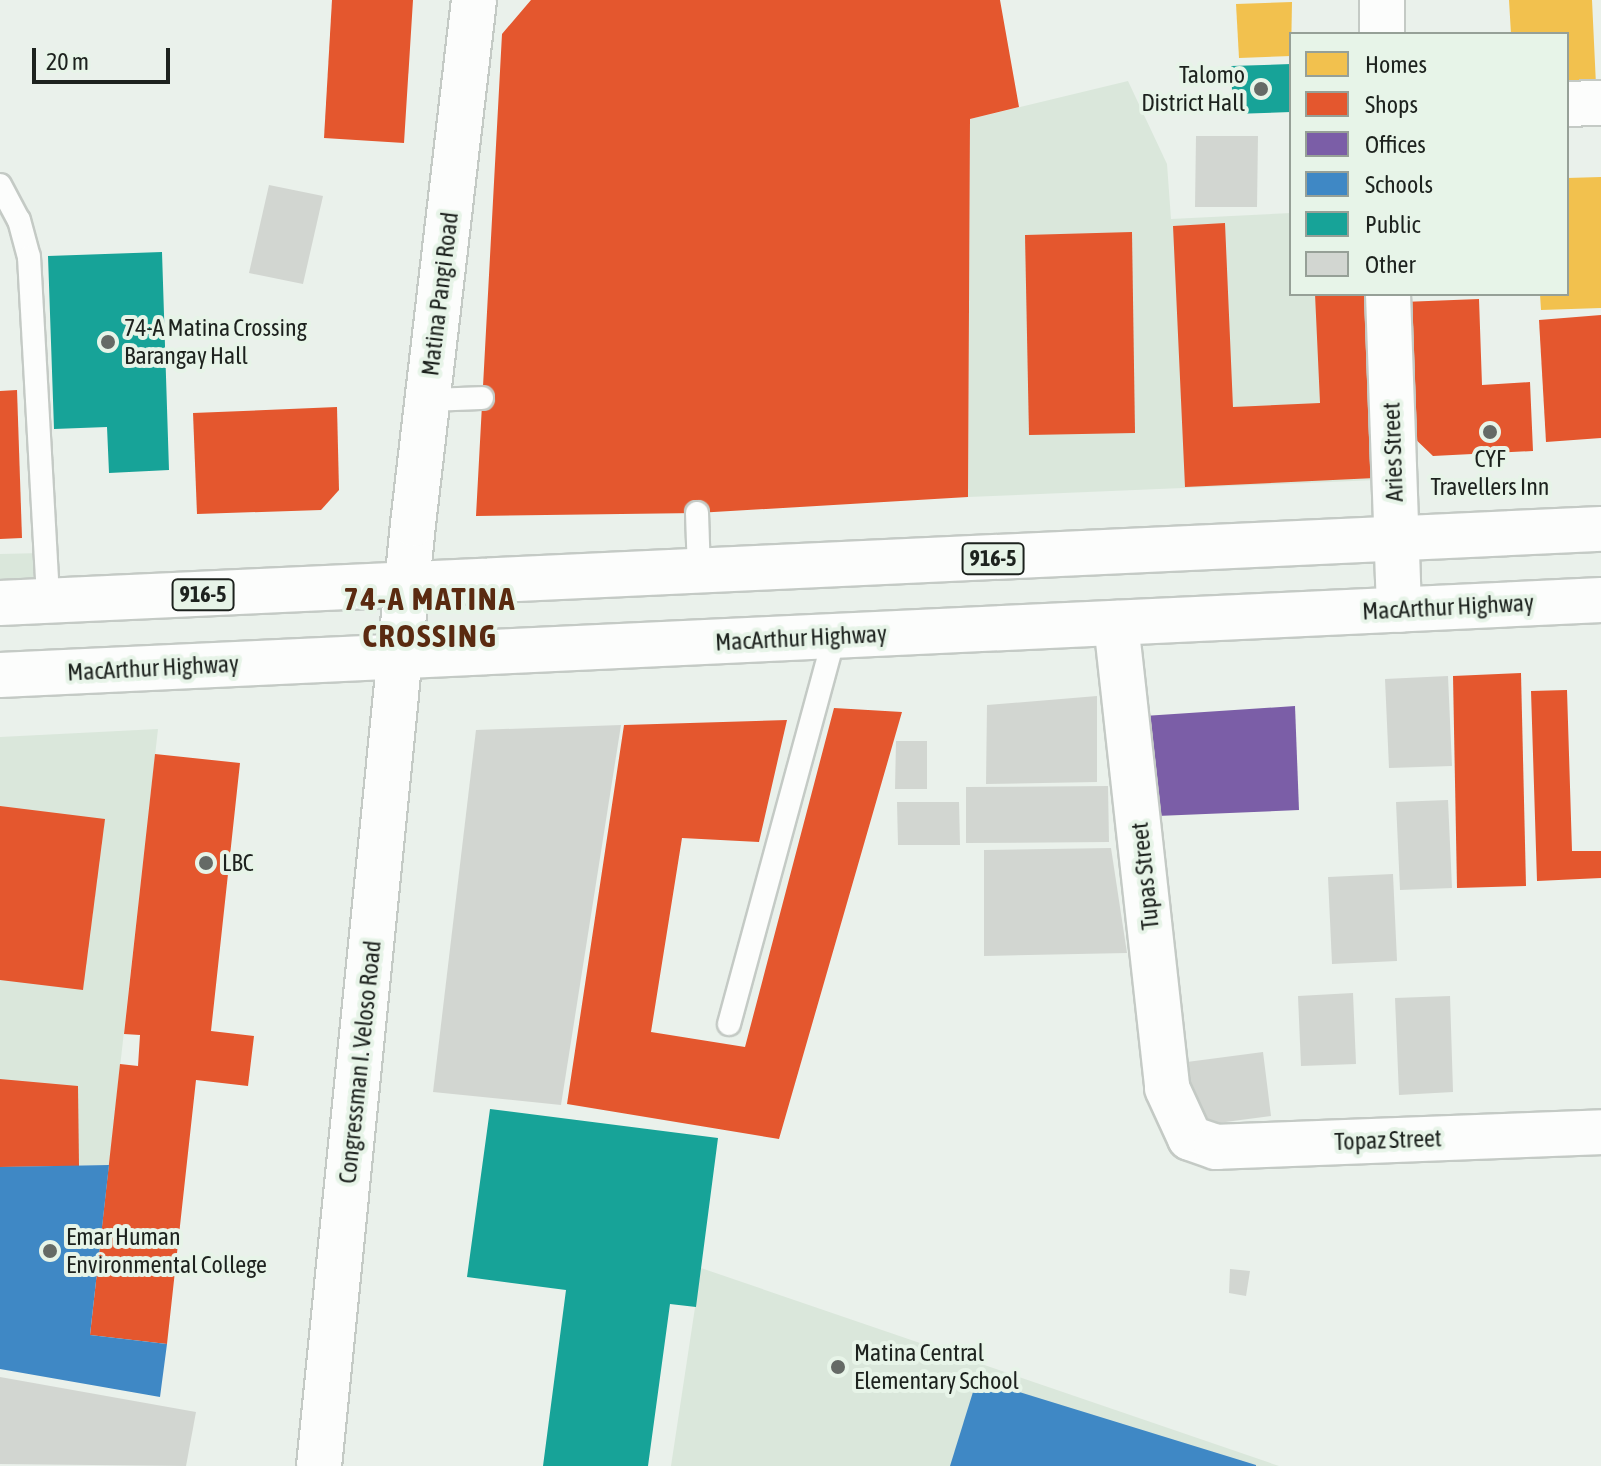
<!DOCTYPE html>
<style>
body{margin:0}
#map{position:relative;width:1601px;height:1466px;overflow:hidden;background:#eaf1eb;font-family:"Asap Condensed",sans-serif}
div>[style]{position:absolute}
.built>*{inset:0;background:#dae7db}
.homes>*{inset:0;background:#f2c14e}
.shops>*{inset:0;background:#e4572e}
.offices>*{inset:0;background:#7b5ea7}
.schools>*{inset:0;background:#3f88c5}
.public>*{inset:0;background:#17a398}
.building>*{inset:0;background:#d2d6d1}
.roads{filter:drop-shadow(2px 0 #c4cac5) drop-shadow(-2px 0 #c4cac5) drop-shadow(0 2px #c4cac5) drop-shadow(0 -2px #c4cac5)}
.service>*{height:22px;margin:-11px;padding:0 11px;transform-origin:11px;border-radius:11px;background:#fcfdfc}
.minor>*{height:44px;margin:-22px;padding:0 22px;transform-origin:22px;border-radius:22px;background:#fcfdfc}
.secondary>*{height:44px;margin:-22px;padding:0 22px;transform-origin:22px;border-radius:22px;background:#fcfdfc}
.primary>*{height:44px;margin:-22px;padding:0 22px;transform-origin:22px;border-radius:22px;background:#fcfdfc}
.dots>*{width:22px;height:22px;translate:-50% -50%;box-sizing:border-box;border:4px solid #e7f4e8;border-radius:50%}
span{translate:-50% -50%;white-space:nowrap;text-align:center;line-height:1.15;-webkit-text-stroke:8px #e7f4e8;paint-order:stroke}
.shield-label span{padding:2px 6px;background:#e7f4e8;border:2px solid;border-radius:6px;-webkit-text-stroke-width:0}
.shield-label{font-size:22px;color:#1d221e;font-weight:700}
.poi-label{font-size:24px;color:#1d221e}
.right{translate:-100% -50%;text-align:right}
.left{translate:0 -50%;text-align:left}
.street-label{font-size:24px;color:#1d221e}
.district-label{font-size:32px;color:#5a2a10;font-weight:700;letter-spacing:2px}
.legend{position:absolute;left:1289px;top:32px;width:280px;height:264px;box-sizing:border-box;background:#e7f4e8;border:2px solid #96a097;margin:0;padding:10px 14px;list-style:none;font-size:24px;color:#1d221e}
.legend li{display:flex;align-items:center;gap:16px;height:40px}
.legend b{width:40px;border:2px solid #96a097}
.scale{position:absolute;left:32px;top:48px;width:138px;height:36px;box-sizing:border-box;border:4px solid #1d221e;border-top:0;padding-left:10px;font-size:24px;line-height:28px;white-space:nowrap;color:#1d221e;-webkit-text-stroke:6px #e7f4e8;paint-order:stroke}
</style>
<div id="map">
<div class="built">
<div style="clip-path:polygon(1128px 81px,1167px 164px,1171px 219px,1291px 213px,1291px 294px,1369px 294px,1377px 480px,968px 497px,970px 119px)"></div>
<div style="clip-path:polygon(43px 553px,43px 579px,0 580px,0 554px)"></div>
<div style="clip-path:polygon(158px 729px,109px 1165px,0 1167px,0 737px)"></div>
<div style="clip-path:polygon(701px 1268px,1279px 1466px,671px 1466px)"></div>
</div>
<div class="homes">
<div style="clip-path:polygon(1509px 0,1592px 0,1596px 85px,1567px 87px,1567px 34px,1511px 34px)"></div>
<div style="clip-path:polygon(1292px 2px,1291px 56px,1239px 58px,1236px 4px)"></div>
<div style="clip-path:polygon(1601px 177px,1601px 308px,1541px 310px,1540px 294px,1567px 294px,1567px 178px)"></div>
</div>
<div class="shops">
<div style="clip-path:polygon(332px 0,413px 0,404px 143px,324px 138px)"></div>
<div style="clip-path:polygon(531px 0,1000px 0,1019px 107px,970px 119px,968px 497px,697px 513px,476px 516px,502px 34px)"></div>
<div style="clip-path:polygon(1225px 223px,1233px 407px,1320px 403px,1315px 294px,1366px 294px,1375px 478px,1185px 487px,1173px 226px)"></div>
<div style="clip-path:polygon(1132px 232px,1135px 433px,1029px 435px,1025px 235px)"></div>
<div style="clip-path:polygon(1479px 299px,1482px 385px,1530px 382px,1533px 451px,1433px 456px,1409px 433px,1403px 302px)"></div>
<div style="clip-path:polygon(1601px 315px,1601px 438px,1546px 442px,1539px 320px)"></div>
<div style="clip-path:polygon(17px 390px,22px 538px,0 539px,0 391px)"></div>
<div style="clip-path:polygon(337px 407px,339px 490px,321px 510px,197px 514px,193px 413px)"></div>
<div style="clip-path:polygon(1521px 673px,1526px 886px,1457px 888px,1453px 676px)"></div>
<div style="clip-path:polygon(1567px 690px,1572px 851px,1601px 851px,1601px 878px,1537px 881px,1531px 691px)"></div>
<div style="clip-path:polygon(834px 708px,902px 712px,779px 1139px,567px 1104px,624px 725px,787px 720px,759px 842px,682px 838px,651px 1032px,745px 1047px)"></div>
<div style="clip-path:polygon(155px 754px,240px 763px,211px 1031px,254px 1036px,248px 1086px,196px 1080px,167px 1344px,90px 1335px,120px 1064px,138px 1066px,140px 1035px,124px 1034px)"></div>
<div style="clip-path:polygon(0 806px,105px 819px,83px 990px,0 980px)"></div>
<div style="clip-path:polygon(0 1079px,78px 1086px,79px 1166px,0 1167px)"></div>
</div>
<div class="offices">
<div style="clip-path:polygon(1295px 706px,1299px 810px,1157px 816px,1144px 716px)"></div>
</div>
<div class="schools">
<div style="clip-path:polygon(109px 1165px,90px 1335px,167px 1344px,160px 1397px,0 1369px,0 1167px)"></div>
<div style="clip-path:polygon(977px 1379px,1256px 1465px,1256px 1466px,950px 1466px)"></div>
</div>
<div class="public">
<div style="clip-path:polygon(1291px 64px,1291px 112px,1233px 114px,1231px 66px)"></div>
<div style="clip-path:polygon(162px 252px,169px 470px,109px 473px,107px 427px,54px 429px,48px 256px)"></div>
<div style="clip-path:polygon(490px 1109px,718px 1138px,696px 1307px,670px 1304px,648px 1466px,543px 1466px,566px 1290px,467px 1277px)"></div>
</div>
<div class="building">
<div style="clip-path:polygon(1196px 136px,1258px 136px,1257px 207px,1195px 207px)"></div>
<div style="clip-path:polygon(269px 185px,323px 196px,303px 284px,249px 273px)"></div>
<div style="clip-path:polygon(1448px 676px,1452px 766px,1389px 768px,1385px 679px)"></div>
<div style="clip-path:polygon(1097px 696px,1097px 782px,986px 784px,987px 705px)"></div>
<div style="clip-path:polygon(621px 725px,561px 1105px,433px 1092px,476px 730px)"></div>
<div style="clip-path:polygon(896px 741px,927px 741px,927px 789px,895px 789px)"></div>
<div style="clip-path:polygon(1108px 786px,1109px 842px,966px 843px,966px 787px)"></div>
<div style="clip-path:polygon(1448px 800px,1452px 888px,1400px 890px,1396px 802px)"></div>
<div style="clip-path:polygon(897px 802px,959px 802px,960px 845px,898px 845px)"></div>
<div style="clip-path:polygon(1111px 848px,1127px 953px,984px 956px,984px 850px)"></div>
<div style="clip-path:polygon(1393px 874px,1397px 961px,1332px 964px,1328px 877px)"></div>
<div style="clip-path:polygon(1353px 993px,1356px 1064px,1301px 1066px,1298px 996px)"></div>
<div style="clip-path:polygon(1450px 996px,1453px 1092px,1399px 1095px,1395px 998px)"></div>
<div style="clip-path:polygon(1263px 1052px,1271px 1116px,1195px 1126px,1187px 1062px)"></div>
<div style="clip-path:polygon(1230px 1269px,1250px 1271px,1246px 1296px,1229px 1293px)"></div>
<div style="clip-path:polygon(0 1377px,196px 1412px,186px 1466px,0 1464px)"></div>
</div>
<div class="roads">
<div class="service">
<div style="left:0;top:185px;width:40px;rotate:62deg"></div>
<div style="left:19px;top:220px;width:38px;rotate:75deg"></div>
<div style="left:29px;top:257px;width:345px;rotate:86.8deg"></div>
<div style="left:428px;top:400px;width:54px;rotate:-2.1deg"></div>
<div style="left:697px;top:513px;width:60px;rotate:88.1deg"></div>
<div style="left:729px;top:1024px;width:401px;rotate:-74.8deg"></div>
</div>
<div class="minor">
<div style="left:1382px;top:0;width:34px;rotate:90deg"></div>
<div style="left:1567px;top:104px;width:34px;rotate:-2deg"></div>
<div style="left:1388px;top:294px;width:316px;rotate:88deg"></div>
<div style="left:1116px;top:623px;width:468px;rotate:83.7deg"></div>
<div style="left:1167px;top:1088px;width:55px;rotate:65.3deg"></div>
<div style="left:1190px;top:1138px;width:28px;rotate:19deg"></div>
<div style="left:1216px;top:1147px;width:385px;rotate:-2.2deg"></div>
</div>
<div class="secondary">
<div style="left:319px;top:1466px;width:947px;rotate:-84.3deg"></div>
<div style="left:413px;top:524px;width:528px;rotate:-83.36deg"></div>
</div>
<div class="primary">
<div style="left:0;top:603px;width:1603px;rotate:-2.65deg"></div>
<div style="left:0;top:675px;width:1603px;rotate:-2.68deg"></div>
</div>
</div>
<div class="dots">
<div style="left:1261px;top:89px;background:#656a66"></div>
<div style="left:108px;top:342px;background:#656a66"></div>
<div style="left:1490px;top:432px;background:#656a66"></div>
<div style="left:206px;top:863px;background:#656a66"></div>
<div style="left:50px;top:1251px;background:#656a66"></div>
<div style="left:838px;top:1367px;background:#656a66"></div>
</div>
<div class="shield-label">
<span style="left:993px;top:559px">916-5</span>
<span style="left:203px;top:595px">916-5</span>
</div>
<div class="poi-label">
<span class="right" style="left:1245px;top:89px">Talomo<br>District Hall</span>
<span class="left" style="left:124px;top:342px">74-A Matina Crossing<br>Barangay Hall</span>
<span style="left:1490px;top:473px">CYF<br>Travellers Inn</span>
<span class="left" style="left:222px;top:863px">LBC</span>
<span class="left" style="left:66px;top:1251px">Emar Human<br>Environmental College</span>
<span class="left" style="left:854px;top:1367px">Matina Central<br>Elementary School</span>
</div>
<div class="street-label">
<span style="left:440px;top:294px;rotate:-83deg">Matina Pangi Road</span>
<span style="left:1393px;top:452px;rotate:-92deg">Aries Street</span>
<span style="left:1448px;top:607px;rotate:-3deg">MacArthur Highway</span>
<span style="left:801px;top:638px;rotate:-3deg">MacArthur Highway</span>
<span style="left:153px;top:668px;rotate:-3deg">MacArthur Highway</span>
<span style="left:1145px;top:876px;rotate:-96deg">Tupas Street</span>
<span style="left:360px;top:1062px;rotate:-84deg">Congressman I. Veloso Road</span>
<span style="left:1388px;top:1140px;rotate:-2deg">Topaz Street</span>
</div>
<div class="district-label">
<span style="left:430px;top:618px">74-A MATINA<br>CROSSING</span>
</div>
<ul class="legend">
<li><b style="height:22px;background:#f2c14e"></b>Homes</li>
<li><b style="height:22px;background:#e4572e"></b>Shops</li>
<li><b style="height:22px;background:#7b5ea7"></b>Offices</li>
<li><b style="height:22px;background:#3f88c5"></b>Schools</li>
<li><b style="height:22px;background:#17a398"></b>Public</li>
<li><b style="height:22px;background:#d2d6d1"></b>Other</li>
</ul>
<div class="scale">20 m</div>
</div>
